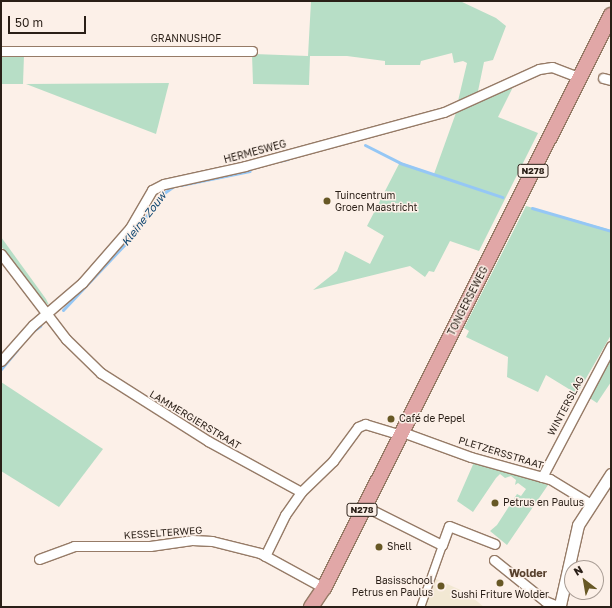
<!DOCTYPE html>
<meta charset="utf-8">
<style>
body{margin:0}
#map{position:relative;width:612px;height:608px;overflow:hidden;background:#fcf0e8;font-family:"Golos Text",sans-serif}
div>[style]{position:absolute}
.education>*{inset:0;background:#f2e8d3}
.green>*{inset:0;background:#b7dec6}
.stream>*{height:3px;margin:-1.5px;padding:0 1.5px;transform-origin:1.5px;border-radius:1.5px;background:#95c7f5}
.roads{filter:drop-shadow(1px 0 #967b67) drop-shadow(-1px 0 #967b67) drop-shadow(0 1px #967b67) drop-shadow(0 -1px #967b67)}
.pedestrian>*{height:7px;margin:-3.5px;padding:0 3.5px;transform-origin:3.5px;border-radius:3.5px;background:#fff}
.minor>*{height:9px;margin:-4.5px;padding:0 4.5px;transform-origin:4.5px;border-radius:4.5px;background:#fff}
.tertiary>*{height:11px;margin:-5.5px;padding:0 5.5px;transform-origin:5.5px;border-radius:5.5px;background:#fff}
.primary>*{height:14px;margin:-7px;padding:0 7px;transform-origin:7px;border-radius:7px;background:#e1a7a7}
.dots>*{width:11px;height:11px;translate:-50% -50%;box-sizing:border-box;border:2px solid #fcf0e8;border-radius:50%}
span{translate:-50% -50%;white-space:nowrap;text-align:center;line-height:1.15;-webkit-text-stroke:3px #fcf0e8;paint-order:stroke}
.shield-label span{padding:1px 3px;background:#fcf0e8;border:1px solid;border-radius:3px;-webkit-text-stroke-width:0}
.shield-label{font-size:9px;color:#2a1f17;font-weight:700}
.street-label{font-size:10px;color:#2a1f17}
.poi-label{font-size:10px;color:#2a1f17}
.left{translate:0 -50%;text-align:left}
.right{translate:-100% -50%;text-align:right}
.water-label{font-size:11px;color:#0f4671;font-style:italic}
.neighbourhood-label{font-size:11px;color:#58412e;font-weight:700}
.frame{position:absolute;inset:0;border:2px solid #2a1f17;pointer-events:none}
.north{position:absolute;left:564px;top:560px;width:40px;height:40px;box-sizing:border-box;background:#fcf0e8;border:1px solid #a89c94;border-radius:50%;rotate:329deg;font-size:11px;font-weight:700;line-height:16px;text-align:center;color:#2a1f17}
.north::after{content:'';display:block;margin:auto;width:14px;height:18px;background:#675825;clip-path:polygon(50% 0,100% 100%,50% 72%,0 100%)}
.scale{position:absolute;left:8px;top:16px;width:78px;height:18px;box-sizing:border-box;border:2px solid #2a1f17;border-top:0;padding-left:5px;font-size:12px;line-height:14px;white-space:nowrap;color:#2a1f17;-webkit-text-stroke:3px #fcf0e8;paint-order:stroke}
</style>
<div id="map">
<div class="education">
<div style="clip-path:polygon(434px 578px,467px 593px,484px 607px,423px 607px)"></div>
</div>
<div class="green">
<div style="clip-path:polygon(311px 1px,460px 1px,496px 18px,506px 26px,493px 60px,484px 62px,477px 96px,458px 101px,467px 63px,463px 61px,454px 63px,452px 53px,421px 61px,420px 65px,385px 65px,385px 61px,347px 56px,310px 56px,309px 85px,253px 84px,252px 54px,308px 56px)"></div>
<div style="clip-path:polygon(1px 55px,24px 55px,23px 84px,1px 84px)"></div>
<div style="clip-path:polygon(169px 83px,156px 134px,26px 84px)"></div>
<div style="clip-path:polygon(515px 83px,498px 117px,538px 133px,479px 251px,450px 241px,434px 272px,429px 271px,425px 277px,410px 266px,313px 290px,337px 271px,345px 251px,370px 264px,384px 236px,367px 226px,400px 162px,434px 174px,457px 110px)"></div>
<div style="clip-path:polygon(526px 206px,611px 230px,611px 335px,577px 394px,546px 375px,538px 392px,507px 377px,508px 357px,466px 337px,469px 331px,464px 328px)"></div>
<div style="clip-path:polygon(1px 237px,46px 299px,49px 305px,42px 301px,1px 246px)"></div>
<div style="clip-path:polygon(611px 349px,611px 382px,597px 403px,585px 395px)"></div>
<div style="clip-path:polygon(1px 382px,103px 449px,59px 507px,1px 471px)"></div>
<div style="clip-path:polygon(475px 460px,548px 485px,507px 545px,490px 531px,497px 525px,517px 494px,521px 496px,526px 489px,518px 483px,515px 485px,516px 480px,511px 476px,505px 478px,500px 474px,496px 478px,473px 512px,457px 501px)"></div>
</div>
<div class="stream">
<div style="left:365px;top:145px;width:39px;rotate:27deg"></div>
<div style="left:400px;top:163px;width:108px;rotate:18.4deg"></div>
<div style="left:279px;top:161px;width:9px;rotate:-13deg"></div>
<div style="left:181px;top:185px;width:70px;rotate:-11.5deg"></div>
<div style="left:532px;top:208px;width:82px;rotate:16.2deg"></div>
<div style="left:63px;top:310px;width:91px;rotate:-46.8deg"></div>
<div style="left:125px;top:244px;width:64px;rotate:-52.6deg"></div>
<div style="left:164px;top:193px;width:12px;rotate:-35deg"></div>
<div style="left:33px;top:331px;width:9px;rotate:-36deg"></div>
<div style="left:1px;top:369px;width:25px;rotate:-50deg"></div>
</div>
<div class="roads">
<div class="pedestrian">
<div style="left:420px;top:607px;width:66px;rotate:-70.5deg"></div>
</div>
<div class="minor">
<div style="left:1px;top:51px;width:251px"></div>
<div style="left:603px;top:78px;width:8px;rotate:14deg"></div>
<div style="left:1px;top:254px;width:107px;rotate:52.6deg"></div>
<div style="left:66px;top:339px;width:49px;rotate:44.2deg"></div>
<div style="left:101px;top:373px;width:127px;rotate:32.4deg"></div>
<div style="left:208px;top:441px;width:106px;rotate:28.7deg"></div>
<div style="left:1px;top:361px;width:48px;rotate:-48.4deg"></div>
<div style="left:33px;top:325px;width:65px;rotate:-40.6deg"></div>
<div style="left:82px;top:283px;width:73px;rotate:-48.9deg"></div>
<div style="left:130px;top:228px;width:44px;rotate:-59.9deg"></div>
<div style="left:152px;top:190px;width:13px;rotate:-27deg"></div>
<div style="left:164px;top:184px;width:83px;rotate:-12.5deg"></div>
<div style="left:245px;top:166px;width:206px;rotate:-15.2deg"></div>
<div style="left:444px;top:112px;width:104px;rotate:-24.4deg"></div>
<div style="left:539px;top:69px;width:13px;rotate:-9deg"></div>
<div style="left:552px;top:67px;width:30px;rotate:21deg"></div>
<div style="left:542px;top:477px;width:148px;rotate:-62.2deg"></div>
<div style="left:364px;top:506px;width:87px;rotate:26.6deg"></div>
<div style="left:442px;top:545px;width:20px;rotate:-70deg"></div>
<div style="left:449px;top:526px;width:49px;rotate:21.4deg"></div>
<div style="left:265px;top:556px;width:46px;rotate:-64deg"></div>
<div style="left:285px;top:515px;width:28px;rotate:-55deg"></div>
<div style="left:301px;top:492px;width:45px;rotate:-44.1deg"></div>
<div style="left:333px;top:461px;width:42px;rotate:-53.7deg"></div>
<div style="left:358px;top:427px;width:8px;rotate:-23deg"></div>
<div style="left:365px;top:424px;width:31px;rotate:17deg"></div>
<div style="left:395px;top:433px;width:10px"></div>
<div style="left:405px;top:433px;width:70px;rotate:20deg"></div>
<div style="left:471px;top:457px;width:82px;rotate:15.6deg"></div>
<div style="left:550px;top:479px;width:48px;rotate:31.4deg"></div>
<div style="left:39px;top:559px;width:37px;rotate:-20deg"></div>
<div style="left:74px;top:546px;width:76px"></div>
<div style="left:150px;top:546px;width:42px;rotate:-8.1deg"></div>
<div style="left:192px;top:540px;width:20px;rotate:3deg"></div>
<div style="left:212px;top:541px;width:49px;rotate:14deg"></div>
<div style="left:260px;top:553px;width:73px;rotate:28.7deg"></div>
<div style="left:494px;top:560px;width:65px;rotate:38.8deg"></div>
<div style="left:545px;top:601px;width:16px;rotate:22deg"></div>
</div>
<div class="tertiary">
<div style="left:560px;top:605px;width:82px;rotate:-77.3deg"></div>
<div style="left:578px;top:525px;width:61px;rotate:-57.1deg"></div>
</div>
<div class="primary">
<div style="left:311px;top:607px;width:23px;rotate:-56deg"></div>
<div style="left:324px;top:588px;width:641px;rotate:-63.39deg"></div>
</div>
</div>
<div class="dots">
<div style="left:327px;top:201px;background:#675825"></div>
<div style="left:391px;top:419px;background:#675825"></div>
<div style="left:495px;top:503px;background:#675825"></div>
<div style="left:379px;top:547px;background:#675825"></div>
<div style="left:500px;top:583px;background:#675825"></div>
<div style="left:441px;top:586px;background:#675825"></div>
</div>
<div class="shield-label">
<span style="left:533px;top:171px">N278</span>
<span style="left:362px;top:510px">N278</span>
</div>
<div class="street-label">
<span style="left:186px;top:39px">GRANNUSHOF</span>
<span style="left:255px;top:152px;rotate:-15deg">HERMESWEG</span>
<span style="left:468px;top:301px;rotate:-63deg">TONGERSEWEG</span>
<span style="left:566px;top:406px;rotate:-62deg">WINTERSLAG</span>
<span style="left:195px;top:420px;rotate:31deg">LAMMERGIERSTRAAT</span>
<span style="left:501px;top:453px;rotate:17deg">PLETZERSSTRAAT</span>
<span style="left:163px;top:533px;rotate:-4deg">KESSELTERWEG</span>
</div>
<div class="poi-label">
<span class="left" style="left:335px;top:201px">Tuincentrum<br>Groen Maastricht</span>
<span class="left" style="left:399px;top:419px">Café de Pepel</span>
<span class="left" style="left:503px;top:503px">Petrus en Paulus</span>
<span class="left" style="left:387px;top:547px">Shell</span>
<span class="right" style="left:433px;top:586px">Basisschool<br>Petrus en Paulus</span>
<span style="left:500px;top:595px">Sushi Friture Wolder</span>
</div>
<div class="water-label">
<span style="left:144px;top:219px;rotate:-52deg">Kleine Zouw</span>
</div>
<div class="neighbourhood-label">
<span style="left:528px;top:573px">Wolder</span>
</div>
<div class="frame"></div>
<div class="north">N</div>
<div class="scale">50 m</div>
</div>
